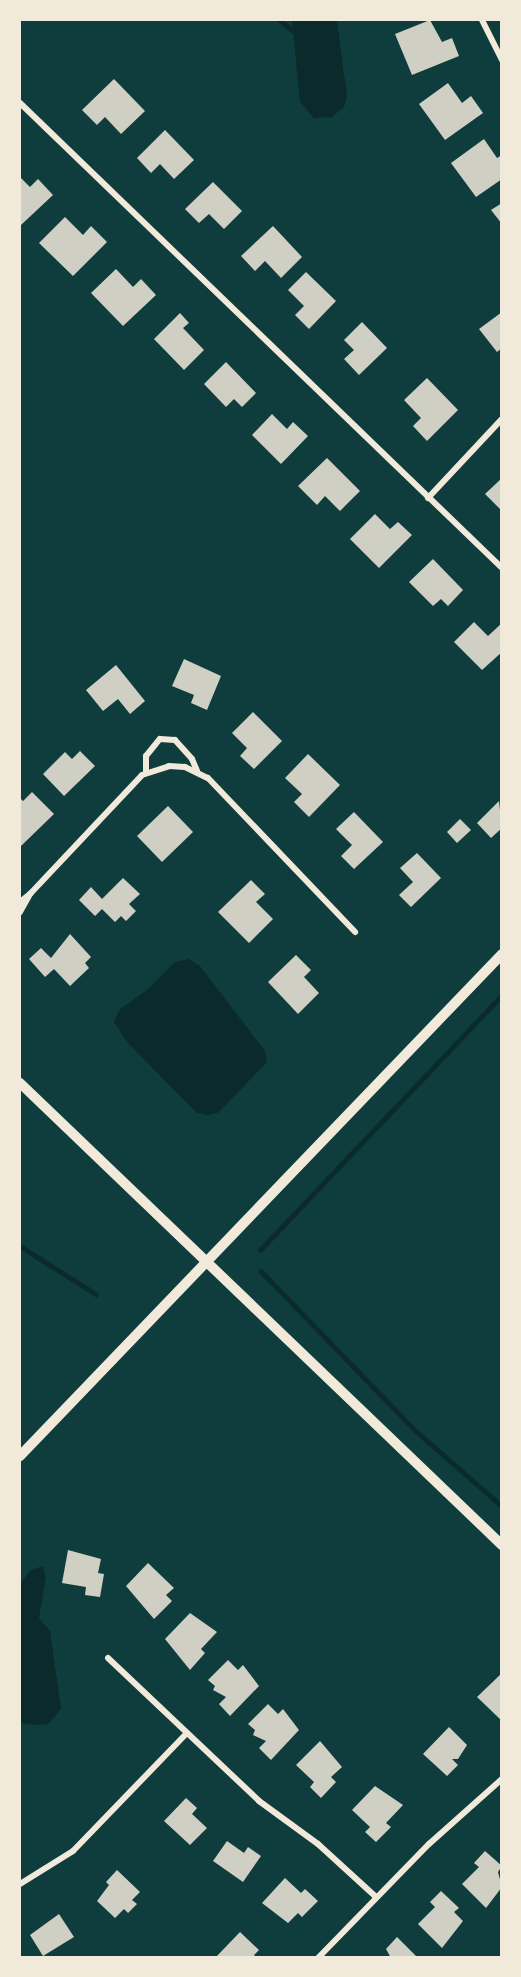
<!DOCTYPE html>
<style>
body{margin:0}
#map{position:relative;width:521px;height:1977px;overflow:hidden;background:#0f3d3e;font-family:Raleway,sans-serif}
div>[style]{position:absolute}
.water>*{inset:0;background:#0a2a2b}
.stream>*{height:4.5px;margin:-2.25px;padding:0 2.25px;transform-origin:2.25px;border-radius:2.25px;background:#0a2a2b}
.building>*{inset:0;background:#cfcfc3}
.minor>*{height:6px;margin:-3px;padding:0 3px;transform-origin:3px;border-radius:3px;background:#f1e9da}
.secondary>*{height:10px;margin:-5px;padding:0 5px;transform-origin:5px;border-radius:5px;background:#f1e9da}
span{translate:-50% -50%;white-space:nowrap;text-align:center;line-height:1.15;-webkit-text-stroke:6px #f1e9da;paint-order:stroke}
.frame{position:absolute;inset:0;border:21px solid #f1e9da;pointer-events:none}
</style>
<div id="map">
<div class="water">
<div style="clip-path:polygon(292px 20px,337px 20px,347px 97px,344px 107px,332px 117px,314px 118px,300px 102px)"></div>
<div style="clip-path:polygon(189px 959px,200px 966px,265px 1051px,267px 1062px,218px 1113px,208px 1115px,197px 1113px,128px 1043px,114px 1022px,120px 1009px,147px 990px,175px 962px)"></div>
<div style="clip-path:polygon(43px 1566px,46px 1577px,39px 1618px,50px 1631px,61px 1709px,48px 1724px,38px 1725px,20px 1723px,20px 1583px,31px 1570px)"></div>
</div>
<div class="stream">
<div style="left:280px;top:20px;width:21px;rotate:39deg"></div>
<div style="left:20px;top:1246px;width:90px;rotate:32.3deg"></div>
<div style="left:260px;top:1250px;width:352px;rotate:-46.5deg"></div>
<div style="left:261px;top:1271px;width:223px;rotate:45.9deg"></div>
<div style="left:416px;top:1431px;width:114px;rotate:41.1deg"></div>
</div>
<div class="building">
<div style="clip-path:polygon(430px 20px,442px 42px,452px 38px,459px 56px,412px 75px,395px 34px)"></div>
<div style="clip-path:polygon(114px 79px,145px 111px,121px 134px,105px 117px,97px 125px,82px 110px)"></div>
<div style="clip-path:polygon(448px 83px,462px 103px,471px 96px,483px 113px,445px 140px,419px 104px)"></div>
<div style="clip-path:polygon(165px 130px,194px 160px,174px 179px,160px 164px,151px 173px,137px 158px)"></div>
<div style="clip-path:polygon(484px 139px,497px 158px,502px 155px,502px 179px,476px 197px,451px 163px)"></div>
<div style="clip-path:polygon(20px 177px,30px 187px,38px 179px,53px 195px,21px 225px)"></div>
<div style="clip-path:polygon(213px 182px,242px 211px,224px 229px,209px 214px,199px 223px,185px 209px)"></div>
<div style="clip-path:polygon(502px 203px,502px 224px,491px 210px)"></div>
<div style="clip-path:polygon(65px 217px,83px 235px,91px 226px,107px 242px,73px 276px,39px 243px)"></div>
<div style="clip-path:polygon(273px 226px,302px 257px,281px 278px,265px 261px,255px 271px,241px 256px)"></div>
<div style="clip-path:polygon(116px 269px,133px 287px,141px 279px,156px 295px,123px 326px,91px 293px)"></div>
<div style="clip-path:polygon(306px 272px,336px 301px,309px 329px,295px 315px,304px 306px,288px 290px)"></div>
<div style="clip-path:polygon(502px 312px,502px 348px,497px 352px,479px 329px)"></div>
<div style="clip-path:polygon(180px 313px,189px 323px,183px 328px,204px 350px,184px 370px,154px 339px)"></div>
<div style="clip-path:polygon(362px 322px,387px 348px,359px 375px,344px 359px,354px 350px,344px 340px)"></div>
<div style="clip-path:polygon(226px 362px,256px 393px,242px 407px,234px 399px,226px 407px,204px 384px)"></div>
<div style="clip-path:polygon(427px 378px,458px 410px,427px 441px,413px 426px,421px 418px,404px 400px)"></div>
<div style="clip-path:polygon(272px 414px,287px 429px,293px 422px,308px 436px,281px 464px,252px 435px)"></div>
<div style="clip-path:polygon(327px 458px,360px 491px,340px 511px,325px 496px,317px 505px,298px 486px)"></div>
<div style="clip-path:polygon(502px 478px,502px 507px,500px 509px,485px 494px)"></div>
<div style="clip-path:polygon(375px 514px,390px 529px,398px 522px,412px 535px,379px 568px,350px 539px)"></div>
<div style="clip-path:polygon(433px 559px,463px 590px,448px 606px,441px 599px,433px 606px,409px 582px)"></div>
<div style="clip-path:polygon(474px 622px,488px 636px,502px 623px,502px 652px,482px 670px,454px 642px)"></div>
<div style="clip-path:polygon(184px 659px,221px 676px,207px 710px,191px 703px,194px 695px,172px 686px)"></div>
<div style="clip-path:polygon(116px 665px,145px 701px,130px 714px,118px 699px,103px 711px,86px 690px)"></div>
<div style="clip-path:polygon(253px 712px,282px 741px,254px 769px,240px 756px,247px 748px,232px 733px)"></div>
<div style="clip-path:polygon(80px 751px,95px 766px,64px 796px,43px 774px,65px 752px,72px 759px)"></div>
<div style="clip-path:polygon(308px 754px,340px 785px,309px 817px,294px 802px,302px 794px,285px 778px)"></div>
<div style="clip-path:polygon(32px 792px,54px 814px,21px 846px,20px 798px,23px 801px)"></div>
<div style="clip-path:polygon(499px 801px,502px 828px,491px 838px,477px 823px)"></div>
<div style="clip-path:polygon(168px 806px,193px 832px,162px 862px,137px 836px)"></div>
<div style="clip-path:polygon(354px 812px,383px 842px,354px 869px,341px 856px,352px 845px,336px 829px)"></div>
<div style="clip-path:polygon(460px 819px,471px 830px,457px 843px,447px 832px)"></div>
<div style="clip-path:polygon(417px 853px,441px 878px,411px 907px,399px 895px,413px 882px,400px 868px)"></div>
<div style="clip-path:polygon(123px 878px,140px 894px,129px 904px,136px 911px,126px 921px,121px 916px,115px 922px,102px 909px,95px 916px,79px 900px,91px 887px,102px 899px)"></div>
<div style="clip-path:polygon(251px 880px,265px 894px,256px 902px,273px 919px,249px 943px,218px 912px)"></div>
<div style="clip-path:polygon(70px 934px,91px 957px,85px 963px,89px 968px,70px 986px,54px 969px,45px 977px,29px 959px,41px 948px,51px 958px)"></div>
<div style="clip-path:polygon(296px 955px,311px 970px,304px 977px,319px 993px,298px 1014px,268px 982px)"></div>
<div style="clip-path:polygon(68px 1550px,101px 1559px,98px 1573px,104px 1574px,100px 1597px,85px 1595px,86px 1587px,62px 1583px)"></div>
<div style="clip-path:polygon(148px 1563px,174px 1588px,166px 1595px,172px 1601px,154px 1619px,126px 1586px)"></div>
<div style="clip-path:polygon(190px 1613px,217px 1632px,201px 1649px,205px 1653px,190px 1670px,165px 1639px)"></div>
<div style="clip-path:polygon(228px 1660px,238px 1670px,243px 1665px,259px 1686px,230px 1716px,219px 1704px,226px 1697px,213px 1690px,215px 1686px,208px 1680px)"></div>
<div style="clip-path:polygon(502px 1673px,502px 1721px,477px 1697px)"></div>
<div style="clip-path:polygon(268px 1704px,278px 1714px,283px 1709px,299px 1730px,271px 1760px,259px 1748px,266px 1741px,253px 1735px,255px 1730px,248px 1724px)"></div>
<div style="clip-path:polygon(449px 1727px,467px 1745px,458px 1759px,452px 1759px,458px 1765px,447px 1776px,423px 1754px)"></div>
<div style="clip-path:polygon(320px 1741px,342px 1767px,331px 1777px,336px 1782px,321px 1798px,310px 1787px,314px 1782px,296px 1765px)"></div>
<div style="clip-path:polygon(375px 1786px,403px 1805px,386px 1823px,391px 1827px,376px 1842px,365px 1832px,370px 1827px,352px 1810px)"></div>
<div style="clip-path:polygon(186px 1798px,197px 1808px,192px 1814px,207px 1828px,190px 1845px,164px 1821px)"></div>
<div style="clip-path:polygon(227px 1841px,244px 1853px,248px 1847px,261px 1856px,243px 1882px,213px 1861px)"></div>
<div style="clip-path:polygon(485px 1851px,502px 1866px,498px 1872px,502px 1887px,486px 1908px,462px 1884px,479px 1867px,474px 1863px)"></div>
<div style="clip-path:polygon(117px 1870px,140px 1892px,132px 1900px,137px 1904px,128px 1913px,124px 1909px,115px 1918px,97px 1901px,109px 1885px,106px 1882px)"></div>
<div style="clip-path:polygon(285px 1878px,301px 1893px,305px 1889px,318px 1901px,302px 1917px,298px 1913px,288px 1923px,262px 1903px)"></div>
<div style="clip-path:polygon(441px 1891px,459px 1908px,454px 1912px,463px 1921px,442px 1948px,418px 1924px,435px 1907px,430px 1902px)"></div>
<div style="clip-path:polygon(59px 1914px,74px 1937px,43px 1956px,30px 1935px)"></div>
<div style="clip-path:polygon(240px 1932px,259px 1950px,254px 1955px,257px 1958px,215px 1958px)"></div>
<div style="clip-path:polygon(397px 1937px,418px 1958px,391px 1958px,386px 1949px)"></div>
</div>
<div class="minor">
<div style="left:482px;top:20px;width:45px;rotate:63.4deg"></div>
<div style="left:20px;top:103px;width:670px;rotate:43.97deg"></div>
<div style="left:428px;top:498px;width:108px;rotate:-46.9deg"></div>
<div style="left:146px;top:773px;width:17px;rotate:-90deg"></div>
<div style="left:146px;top:756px;width:22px;rotate:-51deg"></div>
<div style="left:160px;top:739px;width:15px;rotate:4deg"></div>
<div style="left:175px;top:740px;width:25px;rotate:48deg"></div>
<div style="left:192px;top:759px;width:13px;rotate:67deg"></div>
<div style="left:30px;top:894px;width:163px;rotate:-46.7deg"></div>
<div style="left:142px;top:775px;width:28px;rotate:-18deg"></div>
<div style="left:169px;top:766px;width:16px;rotate:4deg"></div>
<div style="left:185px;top:767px;width:25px;rotate:26deg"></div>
<div style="left:208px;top:778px;width:213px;rotate:46.3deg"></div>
<div style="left:20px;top:902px;width:13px;rotate:-39deg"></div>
<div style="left:30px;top:894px;width:21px;rotate:119deg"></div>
<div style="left:108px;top:1658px;width:208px;rotate:43.4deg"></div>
<div style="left:259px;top:1801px;width:73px;rotate:36.1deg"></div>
<div style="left:318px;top:1844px;width:79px;rotate:42.4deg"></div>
<div style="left:20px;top:1884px;width:62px;rotate:-31.9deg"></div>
<div style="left:73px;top:1851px;width:164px;rotate:-46deg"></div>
<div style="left:318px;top:1958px;width:159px;rotate:-45.8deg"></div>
<div style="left:429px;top:1844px;width:98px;rotate:-41.7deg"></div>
</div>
<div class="secondary">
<div style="left:20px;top:1083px;width:668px;rotate:43.79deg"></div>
<div style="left:20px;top:1456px;width:696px;rotate:-46.16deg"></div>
</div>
<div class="frame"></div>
</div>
